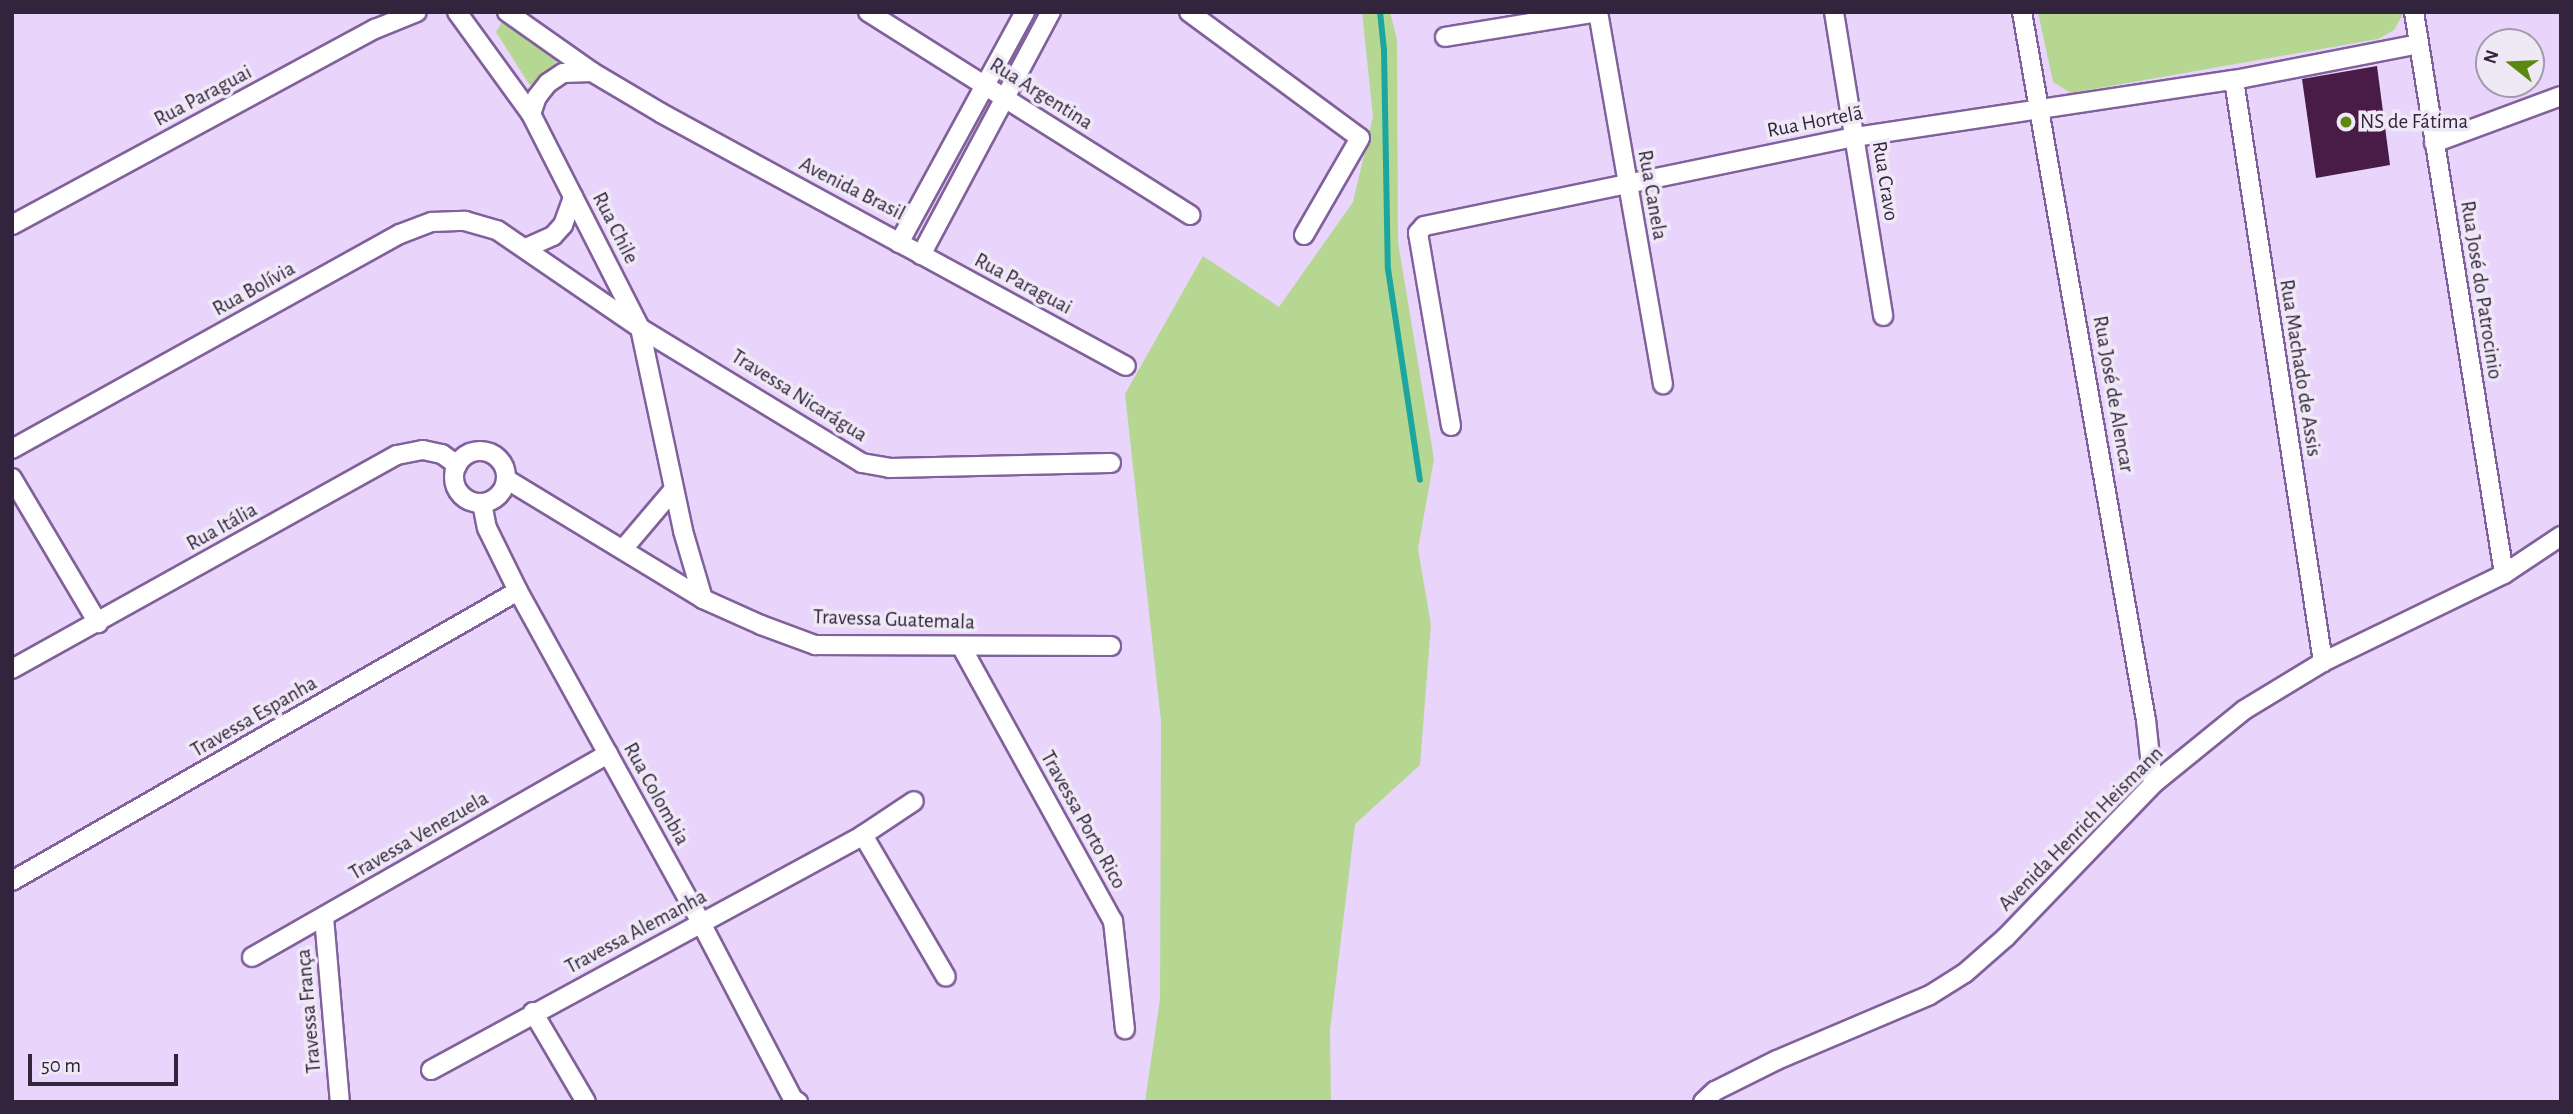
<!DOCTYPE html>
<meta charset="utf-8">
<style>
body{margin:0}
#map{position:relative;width:2573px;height:1114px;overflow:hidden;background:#e9d5fc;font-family:"Alegreya Sans",sans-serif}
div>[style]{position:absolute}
.green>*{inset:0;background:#b6d791}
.stream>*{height:6px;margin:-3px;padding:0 3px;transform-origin:3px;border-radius:3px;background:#1da69e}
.building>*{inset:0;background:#491b47}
.roads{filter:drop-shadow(2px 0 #81619b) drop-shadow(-2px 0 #81619b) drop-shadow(0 2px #81619b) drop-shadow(0 -2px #81619b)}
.street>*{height:18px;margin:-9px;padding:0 9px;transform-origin:9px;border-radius:9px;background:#fff}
.street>.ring{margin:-9px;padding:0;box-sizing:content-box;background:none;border:18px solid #fff;border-radius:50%}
.dots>*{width:19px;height:19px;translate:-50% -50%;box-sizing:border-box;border:4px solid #efe9f6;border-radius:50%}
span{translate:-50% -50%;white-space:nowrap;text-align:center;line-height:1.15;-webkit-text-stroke:7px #efe9f6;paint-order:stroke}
.street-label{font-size:21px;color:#32243d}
.poi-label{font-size:21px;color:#32243d}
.left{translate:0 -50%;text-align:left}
.frame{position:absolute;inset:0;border:14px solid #32243d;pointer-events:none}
.north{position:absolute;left:2475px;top:28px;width:70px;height:70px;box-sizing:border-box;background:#efe9f6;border:2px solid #a39aac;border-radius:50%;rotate:288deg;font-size:19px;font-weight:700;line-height:28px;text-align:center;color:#32243d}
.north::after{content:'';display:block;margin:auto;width:24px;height:32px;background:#5d8713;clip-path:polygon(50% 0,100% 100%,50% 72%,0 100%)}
.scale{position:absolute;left:28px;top:1054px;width:150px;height:32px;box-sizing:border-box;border:4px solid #32243d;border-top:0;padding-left:9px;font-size:21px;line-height:24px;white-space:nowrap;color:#32243d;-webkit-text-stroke:5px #efe9f6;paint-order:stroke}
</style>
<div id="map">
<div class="green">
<div style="clip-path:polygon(1362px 12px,1390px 12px,1397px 40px,1398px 242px,1434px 459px,1418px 549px,1431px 625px,1420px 765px,1355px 824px,1330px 1030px,1331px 1102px,1145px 1102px,1160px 999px,1161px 721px,1125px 394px,1203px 256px,1279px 307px,1353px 202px,1373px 117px)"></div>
<div style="clip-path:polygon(2038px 12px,2402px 12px,2403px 14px,2394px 30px,2378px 39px,2071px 93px,2053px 82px)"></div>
<div style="clip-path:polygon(502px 22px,556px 54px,556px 62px,535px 86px,529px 84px,496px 32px)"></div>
</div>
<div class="stream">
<div style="left:1380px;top:12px;width:38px;rotate:84deg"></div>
<div style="left:1384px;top:50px;width:219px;rotate:89deg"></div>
<div style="left:1388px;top:269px;width:213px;rotate:81.4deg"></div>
</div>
<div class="building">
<div style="clip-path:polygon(2377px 66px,2390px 165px,2316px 178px,2302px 79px)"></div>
</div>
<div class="roads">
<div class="street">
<div style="left:457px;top:12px;width:126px;rotate:54deg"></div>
<div style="left:531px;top:114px;width:240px;rotate:63deg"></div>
<div style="left:640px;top:328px;width:208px;rotate:78deg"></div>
<div style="left:683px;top:531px;width:71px;rotate:73.6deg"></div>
<div style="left:507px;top:12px;width:104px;rotate:35.2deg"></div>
<div style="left:592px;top:72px;width:80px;rotate:30.7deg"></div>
<div style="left:661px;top:113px;width:529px;rotate:28.55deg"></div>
<div style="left:868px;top:12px;width:381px;rotate:32.2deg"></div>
<div style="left:1189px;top:12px;width:212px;rotate:36.4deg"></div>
<div style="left:1360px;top:138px;width:112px;rotate:120deg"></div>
<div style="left:1598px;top:12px;width:378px;rotate:80.1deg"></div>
<div style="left:1834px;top:12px;width:308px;rotate:80.8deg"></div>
<div style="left:2022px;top:12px;width:719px;rotate:80.07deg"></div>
<div style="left:2146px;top:720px;width:64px;rotate:83.8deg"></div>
<div style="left:2414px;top:12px;width:569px;rotate:80.9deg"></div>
<div style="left:1445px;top:37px;width:155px;rotate:-9.3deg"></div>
<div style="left:2234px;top:80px;width:589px;rotate:81.31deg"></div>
<div style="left:531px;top:114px;width:18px;rotate:-71deg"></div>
<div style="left:537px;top:97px;width:18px;rotate:-52deg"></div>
<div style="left:548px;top:83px;width:18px;rotate:-34deg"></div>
<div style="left:563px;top:73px;width:29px;rotate:-2deg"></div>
<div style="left:2434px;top:143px;width:135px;rotate:-20.3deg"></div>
<div style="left:12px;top:225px;width:413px;rotate:-28.4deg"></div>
<div style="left:375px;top:29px;width:45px;rotate:-22deg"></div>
<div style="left:899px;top:243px;width:263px;rotate:-61.4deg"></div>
<div style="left:526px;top:248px;width:30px;rotate:-24deg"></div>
<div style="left:553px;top:236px;width:15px;rotate:-48deg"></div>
<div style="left:563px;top:225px;width:30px;rotate:-70deg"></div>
<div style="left:921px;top:255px;width:276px;rotate:-61.9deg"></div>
<div style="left:1451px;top:426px;width:196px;rotate:-99.7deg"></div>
<div style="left:1418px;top:233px;width:9px;rotate:-49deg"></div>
<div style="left:1424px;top:226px;width:440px;rotate:-11.7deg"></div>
<div style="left:1855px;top:137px;width:383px;rotate:-8.6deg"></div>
<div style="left:2234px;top:80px;width:188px;rotate:-11deg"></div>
<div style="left:12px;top:449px;width:444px;rotate:-29deg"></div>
<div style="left:400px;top:234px;width:34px;rotate:-21deg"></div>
<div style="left:432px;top:222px;width:33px;rotate:-2deg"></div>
<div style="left:465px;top:221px;width:33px;rotate:16deg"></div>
<div style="left:497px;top:230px;width:173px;rotate:34.4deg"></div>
<div style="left:640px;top:328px;width:260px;rotate:31.3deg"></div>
<div style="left:862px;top:463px;width:27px;rotate:10deg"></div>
<div style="left:889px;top:468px;width:222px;rotate:-1.3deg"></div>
<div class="ring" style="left:454px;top:451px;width:34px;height:34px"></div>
<div style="left:12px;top:478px;width:169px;rotate:59.3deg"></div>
<div style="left:506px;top:479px;width:231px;rotate:31.3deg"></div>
<div style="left:703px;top:599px;width:64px;rotate:24.1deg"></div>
<div style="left:761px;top:625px;width:58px;rotate:20.3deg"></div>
<div style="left:815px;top:645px;width:296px;rotate:0.2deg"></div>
<div style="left:482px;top:503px;width:25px;rotate:79deg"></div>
<div style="left:487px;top:528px;width:70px;rotate:63.8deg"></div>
<div style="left:518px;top:591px;width:379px;rotate:61.1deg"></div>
<div style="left:701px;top:923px;width:199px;rotate:62.4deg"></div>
<div style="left:793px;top:1099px;width:6px;rotate:31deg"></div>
<div style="left:624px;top:548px;width:77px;rotate:-49.7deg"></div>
<div style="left:961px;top:646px;width:314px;rotate:61.1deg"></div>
<div style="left:1113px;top:921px;width:109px;rotate:83.7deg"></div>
<div style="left:12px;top:669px;width:440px;rotate:-29.1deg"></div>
<div style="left:397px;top:455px;width:26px;rotate:-11deg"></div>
<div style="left:423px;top:450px;width:19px;rotate:12deg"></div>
<div style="left:442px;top:454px;width:19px;rotate:36deg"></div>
<div style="left:863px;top:835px;width:164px;rotate:59.7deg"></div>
<div style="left:12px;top:881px;width:583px;rotate:-29.82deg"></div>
<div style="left:324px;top:917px;width:186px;rotate:85.1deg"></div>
<div style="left:252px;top:957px;width:410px;rotate:-29.7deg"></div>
<div style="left:533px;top:1012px;width:104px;rotate:59.5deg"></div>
<div style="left:431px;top:1070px;width:492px;rotate:-28.5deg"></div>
<div style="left:863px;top:835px;width:61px;rotate:-33.7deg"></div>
<div style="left:1703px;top:1102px;width:16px;rotate:-43deg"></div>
<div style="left:1715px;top:1091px;width:69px;rotate:-26.6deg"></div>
<div style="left:1777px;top:1060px;width:166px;rotate:-23deg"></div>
<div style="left:1930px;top:995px;width:41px;rotate:-32.2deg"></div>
<div style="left:1965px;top:973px;width:55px;rotate:-41.3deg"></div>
<div style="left:2006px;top:937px;width:212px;rotate:-46.1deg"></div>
<div style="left:2153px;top:784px;width:117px;rotate:-39.1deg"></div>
<div style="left:2244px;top:710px;width:92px;rotate:-31.3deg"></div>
<div style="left:2323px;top:662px;width:201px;rotate:-25.9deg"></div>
<div style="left:2504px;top:574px;width:69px;rotate:-33.7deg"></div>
</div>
</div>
<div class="dots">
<div style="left:2346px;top:122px;background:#5d8713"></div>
</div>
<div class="street-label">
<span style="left:1041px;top:94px;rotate:32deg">Rua Argentina</span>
<span style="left:203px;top:96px;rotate:-28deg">Rua Paraguai</span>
<span style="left:1815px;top:122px;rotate:-11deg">Rua Hortelã</span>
<span style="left:1885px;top:181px;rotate:81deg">Rua Cravo</span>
<span style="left:852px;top:189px;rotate:27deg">Avenida Brasil</span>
<span style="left:1652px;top:195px;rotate:80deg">Rua Canela</span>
<span style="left:615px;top:228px;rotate:63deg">Rua Chile</span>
<span style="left:1023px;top:284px;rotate:28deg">Rua Paraguai</span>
<span style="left:254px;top:289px;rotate:-29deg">Rua Bolívia</span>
<span style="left:2481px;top:290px;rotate:81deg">Rua José do Patrocinio</span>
<span style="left:2300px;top:368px;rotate:81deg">Rua Machado de Assis</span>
<span style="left:2113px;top:394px;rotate:80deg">Rua José de Alencar</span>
<span style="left:799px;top:396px;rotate:32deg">Travessa Nicarágua</span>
<span style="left:222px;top:527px;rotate:-29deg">Rua Itália</span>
<span style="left:894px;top:620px;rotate:2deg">Travessa Guatemala</span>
<span style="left:254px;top:717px;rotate:-30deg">Travessa Espanha</span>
<span style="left:656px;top:794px;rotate:61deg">Rua Colombia</span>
<span style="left:1083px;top:820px;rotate:61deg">Travessa Porto Rico</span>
<span style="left:2081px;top:829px;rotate:-45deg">Avenida Henrich Heismann</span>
<span style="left:419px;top:836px;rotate:-30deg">Travessa Venezuela</span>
<span style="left:636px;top:932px;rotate:-28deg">Travessa Alemanha</span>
<span style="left:309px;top:1011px;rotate:-95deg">Travessa França</span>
</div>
<div class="poi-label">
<span class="left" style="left:2360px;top:122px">NS de Fátima</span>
</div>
<div class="frame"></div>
<div class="north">N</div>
<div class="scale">50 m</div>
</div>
